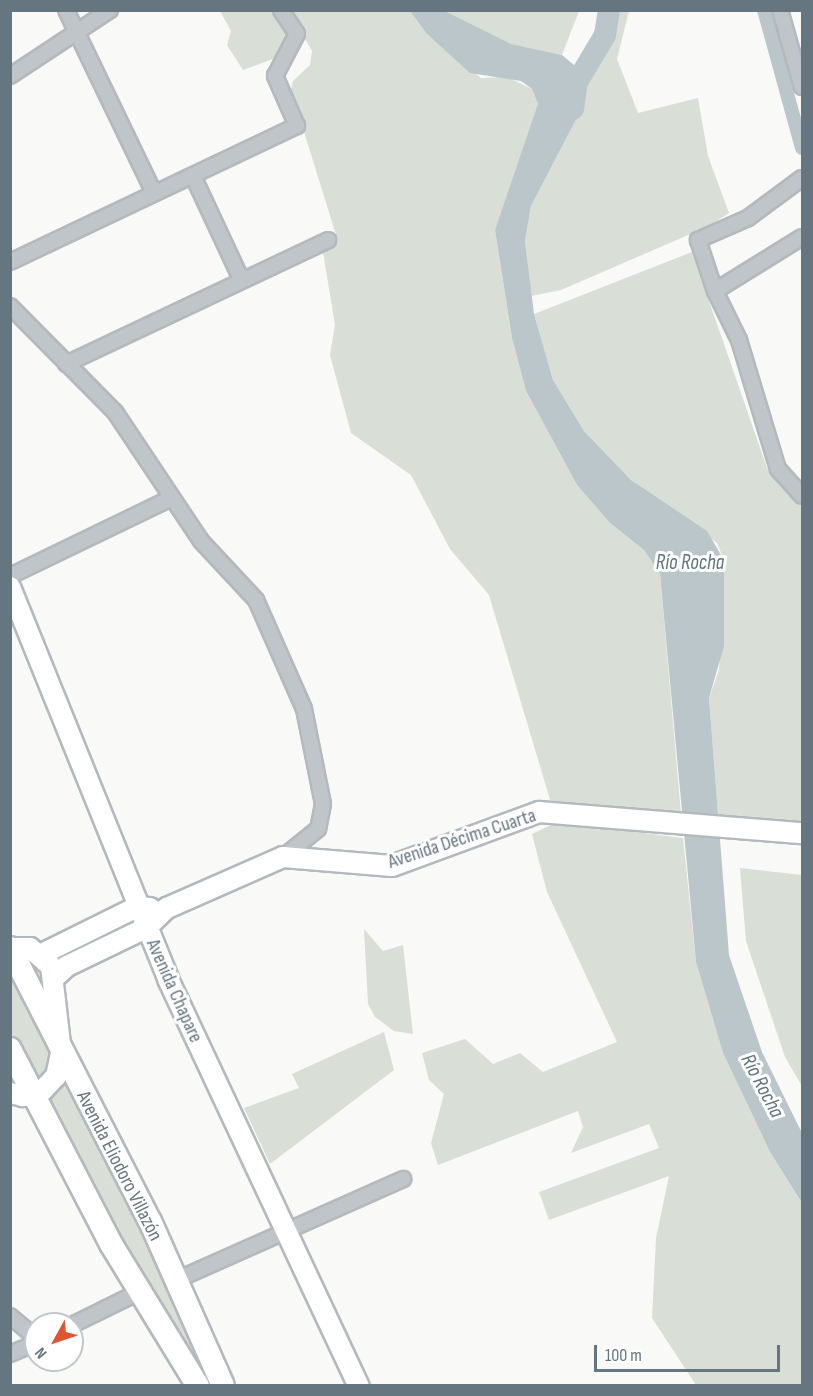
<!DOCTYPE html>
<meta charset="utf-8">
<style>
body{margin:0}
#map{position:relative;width:813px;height:1396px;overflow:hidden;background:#f9f9f7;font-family:"Sofia Sans Condensed",sans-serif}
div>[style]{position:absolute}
.green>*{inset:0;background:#d9ded6}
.water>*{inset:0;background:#bac6ca}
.canal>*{height:14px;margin:-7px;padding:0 7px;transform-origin:7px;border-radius:7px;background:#bac6ca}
.river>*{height:22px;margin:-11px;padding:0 11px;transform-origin:11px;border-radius:11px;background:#bac6ca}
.roads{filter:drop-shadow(2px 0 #b3b9bd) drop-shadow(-2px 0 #b3b9bd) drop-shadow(0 2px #b3b9bd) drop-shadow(0 -2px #b3b9bd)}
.minor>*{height:14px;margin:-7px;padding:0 7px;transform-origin:7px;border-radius:7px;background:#c0c5c9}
.secondary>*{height:20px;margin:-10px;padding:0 10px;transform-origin:10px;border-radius:10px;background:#fff}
.trunk>*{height:22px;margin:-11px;padding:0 11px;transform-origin:11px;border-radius:11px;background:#fff}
span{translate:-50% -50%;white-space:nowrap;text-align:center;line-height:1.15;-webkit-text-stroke:6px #fff;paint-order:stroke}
.street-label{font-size:20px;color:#657681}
.water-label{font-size:21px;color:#60747b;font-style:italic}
.frame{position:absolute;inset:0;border:12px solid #657681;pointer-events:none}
.north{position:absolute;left:24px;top:1312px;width:60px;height:60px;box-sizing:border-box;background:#fff;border:2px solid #c1c8cd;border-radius:50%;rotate:230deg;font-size:16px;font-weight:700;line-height:24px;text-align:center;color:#657681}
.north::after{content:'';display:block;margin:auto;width:21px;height:27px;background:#de5532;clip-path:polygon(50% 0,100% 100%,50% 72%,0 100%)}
.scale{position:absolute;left:594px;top:1345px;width:186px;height:27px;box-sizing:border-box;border:3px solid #657681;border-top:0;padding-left:8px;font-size:18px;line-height:21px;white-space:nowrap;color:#657681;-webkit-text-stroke:4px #fff;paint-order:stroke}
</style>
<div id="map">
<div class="green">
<div style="clip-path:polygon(220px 11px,273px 11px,289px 36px,278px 57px,243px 70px,227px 45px,231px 31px)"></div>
<div style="clip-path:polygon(289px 11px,410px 11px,426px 33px,481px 78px,507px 77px,532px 89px,538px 104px,535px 121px,495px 230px,512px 338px,526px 391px,577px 485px,610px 523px,644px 550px,660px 574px,681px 814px,551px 803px,489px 595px,450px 549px,411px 475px,351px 433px,330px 355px,335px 325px,323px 252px,336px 235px,291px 90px,293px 81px,310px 65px,312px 51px)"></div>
<div style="clip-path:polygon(445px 11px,579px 11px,562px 55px,510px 44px)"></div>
<div style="clip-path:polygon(616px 11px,629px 11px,617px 59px,638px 113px,698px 98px,708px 156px,729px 213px,709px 226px,561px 290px,531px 296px,525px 242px,531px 206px,581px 110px,582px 85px,610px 43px)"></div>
<div style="clip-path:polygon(692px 252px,767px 468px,802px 507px,802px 823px,718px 815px,709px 698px,719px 670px,724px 560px,717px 543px,631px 480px,584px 431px,553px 380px,534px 314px)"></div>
<div style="clip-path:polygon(557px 822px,683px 838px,696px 962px,723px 1053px,770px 1152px,802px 1203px,802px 1385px,696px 1385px,652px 1318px,656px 1238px,669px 1176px,549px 1220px,539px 1192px,659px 1148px,649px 1124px,571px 1153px,583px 1127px,578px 1111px,438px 1165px,431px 1143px,444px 1094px,429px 1080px,422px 1053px,465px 1039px,493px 1064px,520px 1053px,543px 1072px,617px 1042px,547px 892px,532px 834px)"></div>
<div style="clip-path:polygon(740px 868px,802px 875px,802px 1086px,785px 1057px,746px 941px)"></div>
<div style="clip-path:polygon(364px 929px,383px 951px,403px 945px,413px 1034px,394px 1031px,375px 1017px,368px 1004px)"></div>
<div style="clip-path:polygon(11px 963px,53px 1052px,52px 1068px,36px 1087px,11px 1033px)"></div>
<div style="clip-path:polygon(384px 1032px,394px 1070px,270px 1164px,244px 1108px,299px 1088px,292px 1074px)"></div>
<div style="clip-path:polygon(64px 1071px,126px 1189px,205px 1376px,149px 1292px,43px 1097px)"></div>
</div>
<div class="water">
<div style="clip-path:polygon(410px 11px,445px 11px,511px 44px,562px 55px,574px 65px,582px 85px,581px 110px,531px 206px,525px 242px,534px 314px,553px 380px,584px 431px,631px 480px,707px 531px,724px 560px,724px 646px,709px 698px,729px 955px,762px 1052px,802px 1133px,802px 1203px,770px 1152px,723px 1053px,696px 962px,660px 574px,644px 550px,610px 523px,577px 485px,526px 391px,512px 338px,495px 230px,538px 104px,532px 89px,521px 81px,470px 73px,426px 33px)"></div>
</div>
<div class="canal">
<div style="left:764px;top:10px;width:143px;rotate:74.6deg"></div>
</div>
<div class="river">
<div style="left:573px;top:109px;width:27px;rotate:-82deg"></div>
<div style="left:577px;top:82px;width:55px;rotate:-59.2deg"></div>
<div style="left:605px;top:35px;width:25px;rotate:-81deg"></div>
</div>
<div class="roads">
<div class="minor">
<div style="left:66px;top:10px;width:203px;rotate:64.3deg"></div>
<div style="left:780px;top:10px;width:80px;rotate:74.1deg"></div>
<div style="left:10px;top:76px;width:120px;rotate:-33.4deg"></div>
<div style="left:193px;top:176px;width:114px;rotate:65deg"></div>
<div style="left:802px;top:178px;width:67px;rotate:143.5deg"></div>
<div style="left:748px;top:218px;width:55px;rotate:156.3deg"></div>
<div style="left:698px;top:240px;width:54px;rotate:71.6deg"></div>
<div style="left:715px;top:291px;width:55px;rotate:63.9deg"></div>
<div style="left:739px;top:340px;width:135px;rotate:73.2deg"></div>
<div style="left:778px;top:469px;width:36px;rotate:48deg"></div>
<div style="left:10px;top:262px;width:318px;rotate:-25.4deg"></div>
<div style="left:297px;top:126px;width:55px;rotate:-113.7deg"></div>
<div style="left:275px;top:76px;width:47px;rotate:-62.4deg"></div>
<div style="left:297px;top:34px;width:29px;rotate:-124deg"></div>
<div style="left:715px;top:291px;width:102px;rotate:-31.8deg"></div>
<div style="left:10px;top:306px;width:149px;rotate:45.3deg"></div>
<div style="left:115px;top:412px;width:155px;rotate:56.3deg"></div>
<div style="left:201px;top:541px;width:81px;rotate:47deg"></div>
<div style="left:256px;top:600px;width:119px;rotate:66.2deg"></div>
<div style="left:304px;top:709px;width:97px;rotate:78.7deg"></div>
<div style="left:323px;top:804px;width:25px;rotate:101deg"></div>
<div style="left:318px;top:829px;width:45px;rotate:141.3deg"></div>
<div style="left:66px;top:364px;width:290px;rotate:-25.3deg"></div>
<div style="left:10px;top:576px;width:179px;rotate:-25.8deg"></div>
<div style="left:174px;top:1281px;width:251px;rotate:-24deg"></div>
<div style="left:10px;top:1316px;width:34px;rotate:40deg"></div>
<div style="left:72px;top:1325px;width:75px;rotate:-26.2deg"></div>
<div style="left:10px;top:1354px;width:28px;rotate:-23deg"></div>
</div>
<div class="secondary">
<div style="left:10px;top:587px;width:423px;rotate:68deg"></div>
<div style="left:168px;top:979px;width:450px;rotate:64.9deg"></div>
<div style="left:10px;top:948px;width:20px"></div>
<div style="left:30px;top:948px;width:28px;rotate:41deg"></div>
<div style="left:51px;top:966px;width:88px;rotate:83.4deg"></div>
<div style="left:61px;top:1053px;width:24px;rotate:102deg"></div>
<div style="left:56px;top:1076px;width:19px;rotate:133deg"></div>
<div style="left:43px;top:1090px;width:21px;rotate:163deg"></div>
<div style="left:23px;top:1096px;width:13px;rotate:-167deg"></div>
<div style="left:42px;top:954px;width:106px;rotate:-26.3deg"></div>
<div style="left:137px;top:907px;width:13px;rotate:4deg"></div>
<div style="left:55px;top:977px;width:16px;rotate:-43deg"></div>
<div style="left:67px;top:966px;width:88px;rotate:-25.7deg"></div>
<div style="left:146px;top:928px;width:29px;rotate:-44deg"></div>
<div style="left:167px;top:908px;width:127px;rotate:-23.7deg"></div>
<div style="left:283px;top:857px;width:109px;rotate:4.7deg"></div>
<div style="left:392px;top:866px;width:157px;rotate:-20.2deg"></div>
<div style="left:539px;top:812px;width:264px;rotate:4.6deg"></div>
</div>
<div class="trunk">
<div style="left:10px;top:948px;width:307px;rotate:62.9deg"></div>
<div style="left:150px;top:1221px;width:180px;rotate:66.1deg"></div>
<div style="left:10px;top:1049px;width:220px;rotate:62.6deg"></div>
<div style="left:111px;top:1244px;width:167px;rotate:58.5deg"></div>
</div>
</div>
<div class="street-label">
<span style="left:462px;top:839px;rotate:-18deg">Avenida Décima Cuarta</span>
<span style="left:174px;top:991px;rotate:66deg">Avenida Chapare</span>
<span style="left:119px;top:1166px;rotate:63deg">Avenida Eliodoro Villazón</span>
</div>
<div class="water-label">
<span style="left:690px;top:563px">Río Rocha</span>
<span style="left:762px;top:1086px;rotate:62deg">Río Rocha</span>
</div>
<div class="frame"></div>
<div class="north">N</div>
<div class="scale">100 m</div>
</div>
